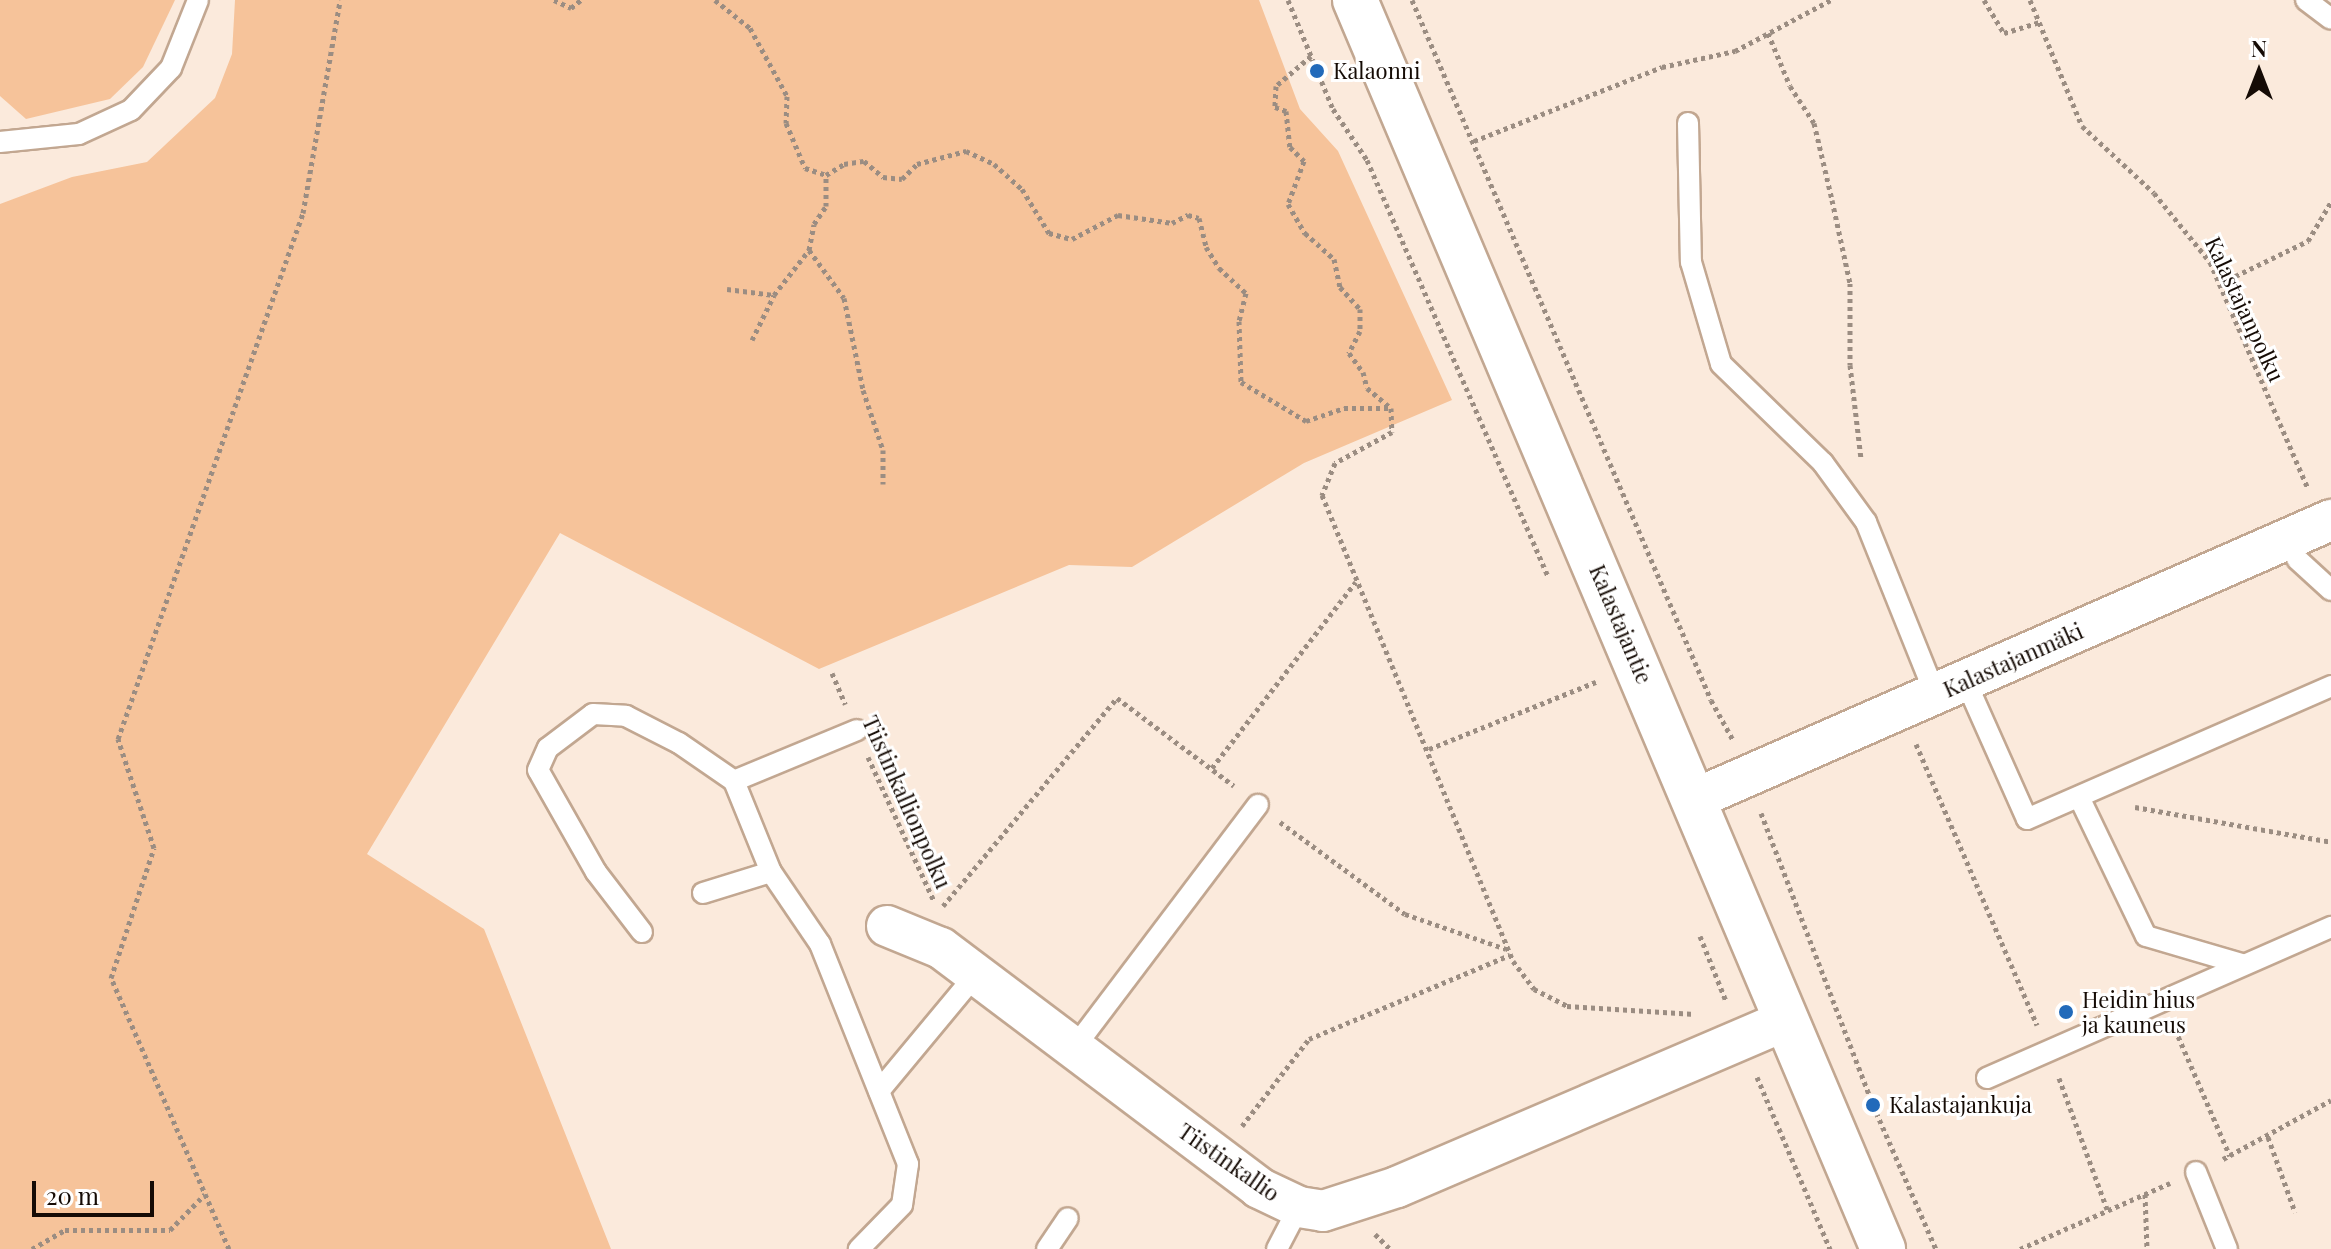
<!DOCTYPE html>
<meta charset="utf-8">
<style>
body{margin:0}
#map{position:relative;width:2331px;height:1249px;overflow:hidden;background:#fbeadc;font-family:"Playfair Display",serif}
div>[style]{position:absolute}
.green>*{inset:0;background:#f6c39a}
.path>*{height:5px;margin-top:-2.5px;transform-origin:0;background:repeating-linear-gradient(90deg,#9b8d82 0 4px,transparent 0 8px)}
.roads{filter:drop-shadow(2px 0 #c2a791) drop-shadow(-2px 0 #c2a791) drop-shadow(0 2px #c2a791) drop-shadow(0 -2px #c2a791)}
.service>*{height:20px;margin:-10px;padding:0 10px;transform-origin:10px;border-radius:10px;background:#fff}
.minor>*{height:40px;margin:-20px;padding:0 20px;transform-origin:20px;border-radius:20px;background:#fff}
.secondary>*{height:44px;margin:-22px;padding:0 22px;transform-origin:22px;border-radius:22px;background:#fff}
.dots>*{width:22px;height:22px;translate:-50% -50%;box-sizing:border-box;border:4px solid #fff;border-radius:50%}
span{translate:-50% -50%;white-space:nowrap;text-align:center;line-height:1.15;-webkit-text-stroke:6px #fff;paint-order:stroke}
.poi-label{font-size:22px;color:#150b05}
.left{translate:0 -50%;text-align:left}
.street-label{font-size:22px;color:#150b05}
.north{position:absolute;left:2219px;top:32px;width:80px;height:80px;-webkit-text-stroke:6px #fff;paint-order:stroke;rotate:0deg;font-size:22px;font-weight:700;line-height:32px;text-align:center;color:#150b05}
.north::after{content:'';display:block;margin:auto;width:28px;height:36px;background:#150b05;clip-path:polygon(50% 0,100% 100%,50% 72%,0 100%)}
.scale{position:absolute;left:32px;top:1181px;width:122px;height:36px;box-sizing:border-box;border:4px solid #150b05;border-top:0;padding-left:10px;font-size:24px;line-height:28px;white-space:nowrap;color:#150b05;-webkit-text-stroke:6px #fff;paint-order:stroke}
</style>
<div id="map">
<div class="green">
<div style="clip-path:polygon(0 0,175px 0,143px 67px,110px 99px,26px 119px,0 96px)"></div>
<div style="clip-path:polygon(235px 0,1259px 0,1300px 109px,1338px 151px,1452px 400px,1304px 463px,1132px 567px,1069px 565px,819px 669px,560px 533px,367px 854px,484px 929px,611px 1249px,0 1249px,0 204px,72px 177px,147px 162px,215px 98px,232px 54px)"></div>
</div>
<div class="path">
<div style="left:554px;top:0;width:19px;rotate:25deg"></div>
<div style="left:571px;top:8px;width:13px;rotate:-39deg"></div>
<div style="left:715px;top:0;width:45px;rotate:38.7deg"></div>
<div style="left:750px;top:28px;width:77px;rotate:61.4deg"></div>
<div style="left:787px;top:96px;width:27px;rotate:92deg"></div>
<div style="left:786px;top:123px;width:49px;rotate:67.1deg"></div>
<div style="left:805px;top:168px;width:22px;rotate:18deg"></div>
<div style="left:1288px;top:0;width:118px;rotate:67.6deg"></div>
<div style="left:1333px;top:109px;width:61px;rotate:56.3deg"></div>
<div style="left:1367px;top:160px;width:455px;rotate:66.5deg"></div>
<div style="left:1412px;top:0;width:761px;rotate:66.87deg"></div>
<div style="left:1711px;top:700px;width:46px;rotate:61.2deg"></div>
<div style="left:1984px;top:0;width:39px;rotate:59deg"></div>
<div style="left:2004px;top:33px;width:37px;rotate:-17deg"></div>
<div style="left:2030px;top:0;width:136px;rotate:67.6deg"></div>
<div style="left:2082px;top:126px;width:98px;rotate:42.9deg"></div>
<div style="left:2154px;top:193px;width:89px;rotate:50.9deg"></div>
<div style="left:2210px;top:262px;width:247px;rotate:66.6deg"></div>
<div style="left:1768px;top:33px;width:57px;rotate:67.5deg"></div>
<div style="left:1790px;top:86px;width:44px;rotate:57deg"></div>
<div style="left:1814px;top:123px;width:79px;rotate:76.8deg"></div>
<div style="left:1832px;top:200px;width:85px;rotate:77.8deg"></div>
<div style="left:1850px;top:283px;width:82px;rotate:90deg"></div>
<div style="left:1850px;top:365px;width:95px;rotate:83.3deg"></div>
<div style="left:1311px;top:56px;width:46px;rotate:139.4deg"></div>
<div style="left:1276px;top:86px;width:21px;rotate:93deg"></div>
<div style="left:1275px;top:107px;width:12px;rotate:20deg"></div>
<div style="left:1286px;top:111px;width:36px;rotate:84deg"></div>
<div style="left:1290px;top:147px;width:20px;rotate:45deg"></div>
<div style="left:1304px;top:161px;width:46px;rotate:110.4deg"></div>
<div style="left:1288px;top:204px;width:34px;rotate:60deg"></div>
<div style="left:1305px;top:233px;width:39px;rotate:42deg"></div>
<div style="left:1334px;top:259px;width:29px;rotate:78deg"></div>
<div style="left:1340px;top:287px;width:30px;rotate:48deg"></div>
<div style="left:1360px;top:309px;width:22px;rotate:90deg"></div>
<div style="left:1360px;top:331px;width:25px;rotate:117deg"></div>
<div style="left:1349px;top:353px;width:24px;rotate:54deg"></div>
<div style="left:1363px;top:372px;width:16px;rotate:76deg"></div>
<div style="left:1367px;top:388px;width:31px;rotate:40deg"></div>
<div style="left:1391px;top:408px;width:24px;rotate:88deg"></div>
<div style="left:1392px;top:432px;width:65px;rotate:151.5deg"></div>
<div style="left:1335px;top:463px;width:35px;rotate:112deg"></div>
<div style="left:1322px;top:495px;width:504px;rotate:67.71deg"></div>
<div style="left:1513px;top:961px;width:35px;rotate:53deg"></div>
<div style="left:1534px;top:989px;width:37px;rotate:27deg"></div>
<div style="left:1567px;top:1006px;width:128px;rotate:3.6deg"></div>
<div style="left:1474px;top:141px;width:202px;rotate:-21.5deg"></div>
<div style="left:1662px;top:67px;width:75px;rotate:-12.4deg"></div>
<div style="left:1735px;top:51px;width:109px;rotate:-28deg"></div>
<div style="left:809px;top:250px;width:59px;rotate:53.9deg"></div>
<div style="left:844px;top:298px;width:94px;rotate:78.3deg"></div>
<div style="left:863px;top:390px;width:63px;rotate:71.6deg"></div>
<div style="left:883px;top:450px;width:34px;rotate:90deg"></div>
<div style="left:2221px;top:283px;width:97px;rotate:-25.8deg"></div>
<div style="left:2308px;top:241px;width:45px;rotate:-59.5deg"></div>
<div style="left:727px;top:289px;width:47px;rotate:7.3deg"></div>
<div style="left:752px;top:340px;width:50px;rotate:-63.9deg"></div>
<div style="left:774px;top:295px;width:57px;rotate:-52.1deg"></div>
<div style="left:809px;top:250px;width:26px;rotate:-79deg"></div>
<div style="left:814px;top:224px;width:22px;rotate:-56deg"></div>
<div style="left:826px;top:206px;width:31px;rotate:-90deg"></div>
<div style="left:826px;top:175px;width:21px;rotate:-31deg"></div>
<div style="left:844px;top:164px;width:20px;rotate:-9deg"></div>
<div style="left:864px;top:161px;width:25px;rotate:40deg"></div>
<div style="left:883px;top:177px;width:19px;rotate:6deg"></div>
<div style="left:902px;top:179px;width:21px;rotate:-45deg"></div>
<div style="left:917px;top:164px;width:51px;rotate:-14.9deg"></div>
<div style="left:966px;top:151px;width:31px;rotate:25deg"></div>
<div style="left:994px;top:164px;width:38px;rotate:42deg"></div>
<div style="left:1022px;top:189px;width:52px;rotate:58.5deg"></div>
<div style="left:1049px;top:233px;width:24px;rotate:15deg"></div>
<div style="left:1072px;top:239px;width:52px;rotate:-27.6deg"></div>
<div style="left:1118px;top:215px;width:55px;rotate:8.4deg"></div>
<div style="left:1172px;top:223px;width:18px;rotate:-27deg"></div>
<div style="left:1188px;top:215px;width:11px;rotate:15deg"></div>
<div style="left:1199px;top:218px;width:30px;rotate:76deg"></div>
<div style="left:1206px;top:247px;width:25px;rotate:58deg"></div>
<div style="left:1219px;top:268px;width:37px;rotate:43deg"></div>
<div style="left:1246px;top:293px;width:29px;rotate:104deg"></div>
<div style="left:1239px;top:321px;width:61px;rotate:88.1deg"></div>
<div style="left:1241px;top:382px;width:76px;rotate:31deg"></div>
<div style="left:1306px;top:421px;width:40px;rotate:-18.9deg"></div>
<div style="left:1344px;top:408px;width:46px"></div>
<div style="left:832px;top:673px;width:34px;rotate:67deg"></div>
<div style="left:1916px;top:744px;width:306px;rotate:66.7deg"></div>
<div style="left:1429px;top:749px;width:180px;rotate:-21.9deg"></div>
<div style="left:868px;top:757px;width:158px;rotate:65.4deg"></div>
<div style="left:1212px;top:768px;width:235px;rotate:-52.3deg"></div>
<div style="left:2135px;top:807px;width:199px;rotate:10.1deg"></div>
<div style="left:1761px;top:813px;width:313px;rotate:69deg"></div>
<div style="left:1873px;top:1105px;width:157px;rotate:66.4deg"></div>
<div style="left:1280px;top:822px;width:155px;rotate:36.4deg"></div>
<div style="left:1405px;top:914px;width:107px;rotate:19.1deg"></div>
<div style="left:943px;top:906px;width:271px;rotate:-50.1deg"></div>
<div style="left:1117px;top:698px;width:146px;rotate:36.9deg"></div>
<div style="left:1700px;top:936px;width:70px;rotate:68.2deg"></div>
<div style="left:2175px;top:1029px;width:138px;rotate:66.6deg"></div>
<div style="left:1757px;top:1077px;width:187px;rotate:67deg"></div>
<div style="left:2059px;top:1078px;width:140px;rotate:69.9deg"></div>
<div style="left:1242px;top:1126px;width:110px;rotate:-52.4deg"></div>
<div style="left:1309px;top:1039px;width:218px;rotate:-22.7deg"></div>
<div style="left:2268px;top:1137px;width:80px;rotate:70.2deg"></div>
<div style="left:2223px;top:1159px;width:123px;rotate:-28.6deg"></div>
<div style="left:2145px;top:1194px;width:55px;rotate:87.9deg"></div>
<div style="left:1375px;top:1234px;width:21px;rotate:45deg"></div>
<div style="left:32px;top:1249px;width:38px;rotate:-30deg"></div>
<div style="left:65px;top:1230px;width:105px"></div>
<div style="left:170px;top:1230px;width:50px;rotate:-45.8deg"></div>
<div style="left:229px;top:1249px;width:296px;rotate:-113.5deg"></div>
<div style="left:111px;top:978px;width:137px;rotate:-71.7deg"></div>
<div style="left:154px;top:848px;width:115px;rotate:-108.3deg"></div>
<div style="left:118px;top:739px;width:558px;rotate:-70.62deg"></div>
<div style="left:303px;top:213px;width:216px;rotate:-80.1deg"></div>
<div style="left:2020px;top:1249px;width:164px;rotate:-23.7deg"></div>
</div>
<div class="roads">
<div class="service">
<div style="left:2306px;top:0;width:31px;rotate:37deg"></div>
<div style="left:1688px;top:123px;width:139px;rotate:88.8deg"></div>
<div style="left:1691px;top:262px;width:106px;rotate:73.6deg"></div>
<div style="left:1721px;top:364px;width:142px;rotate:44.1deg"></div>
<div style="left:1823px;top:463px;width:73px;rotate:53.9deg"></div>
<div style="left:1866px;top:522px;width:185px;rotate:68.1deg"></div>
<div style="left:0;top:142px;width:79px;rotate:-5.8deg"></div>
<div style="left:79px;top:134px;width:57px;rotate:-24.8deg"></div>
<div style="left:131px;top:110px;width:58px;rotate:-46.4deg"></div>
<div style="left:171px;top:68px;width:73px;rotate:-68.3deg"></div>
<div style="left:2297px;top:559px;width:46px;rotate:42.4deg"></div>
<div style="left:1974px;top:700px;width:130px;rotate:66deg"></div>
<div style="left:2027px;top:819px;width:332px;rotate:-23.6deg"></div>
<div style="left:734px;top:781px;width:133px;rotate:-22.5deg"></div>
<div style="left:2079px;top:797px;width:154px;rotate:64.3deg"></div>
<div style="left:2146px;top:936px;width:100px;rotate:16.3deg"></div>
<div style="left:703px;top:893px;width:71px;rotate:-17.2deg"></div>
<div style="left:642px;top:932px;width:76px;rotate:-127.5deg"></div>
<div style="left:596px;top:872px;width:117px;rotate:-119.6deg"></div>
<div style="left:538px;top:770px;width:24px;rotate:-66deg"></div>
<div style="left:548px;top:748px;width:56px;rotate:-37.1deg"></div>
<div style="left:593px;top:714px;width:33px;rotate:3deg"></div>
<div style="left:626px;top:716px;width:59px;rotate:27deg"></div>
<div style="left:679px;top:743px;width:67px;rotate:34.6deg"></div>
<div style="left:734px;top:781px;width:98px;rotate:67.9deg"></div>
<div style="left:771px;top:872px;width:87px;rotate:55.8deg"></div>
<div style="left:820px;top:944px;width:237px;rotate:68.2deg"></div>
<div style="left:908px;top:1164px;width:41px;rotate:98.3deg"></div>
<div style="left:902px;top:1205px;width:62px;rotate:134.3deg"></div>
<div style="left:1074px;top:1048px;width:305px;rotate:-52.9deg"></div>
<div style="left:1987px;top:1078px;width:376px;rotate:-23.7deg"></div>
<div style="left:879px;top:1091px;width:152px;rotate:-50.3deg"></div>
<div style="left:2196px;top:1172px;width:83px;rotate:68.1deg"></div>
<div style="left:1047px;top:1249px;width:37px;rotate:-56deg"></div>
<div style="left:1277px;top:1249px;width:47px;rotate:-62.4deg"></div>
</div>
<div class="minor">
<div style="left:1695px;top:799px;width:695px;rotate:-23.69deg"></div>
<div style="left:887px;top:926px;width:58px;rotate:22.2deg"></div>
<div style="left:941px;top:948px;width:398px;rotate:37deg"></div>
<div style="left:1259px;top:1188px;width:44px;rotate:25.4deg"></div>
<div style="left:1299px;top:1207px;width:24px;rotate:9deg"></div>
<div style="left:1323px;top:1211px;width:78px;rotate:-18deg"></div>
<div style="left:1397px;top:1187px;width:423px;rotate:-23.2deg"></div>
</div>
<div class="secondary">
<div style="left:1355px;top:0;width:1356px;rotate:67.08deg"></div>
</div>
</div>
<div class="dots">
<div style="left:1317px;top:71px;background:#226aba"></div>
<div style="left:2066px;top:1012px;background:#226aba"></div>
<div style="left:1873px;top:1105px;background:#226aba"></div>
</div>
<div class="poi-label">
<span class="left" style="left:1333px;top:71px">Kalaonni</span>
<span class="left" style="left:2082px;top:1012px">Heidin hius<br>ja kauneus</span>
<span class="left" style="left:1889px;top:1105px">Kalastajankuja</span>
</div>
<div class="street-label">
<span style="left:2245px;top:309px;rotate:65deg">Kalastajanpolku</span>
<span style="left:1621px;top:624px;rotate:67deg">Kalastajantie</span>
<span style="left:2013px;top:660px;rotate:-24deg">Kalastajanmäki</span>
<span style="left:907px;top:802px;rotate:66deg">Tiistinkallionpolku</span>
<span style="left:1229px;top:1162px;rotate:35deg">Tiistinkallio</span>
</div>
<div class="north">N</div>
<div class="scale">20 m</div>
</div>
